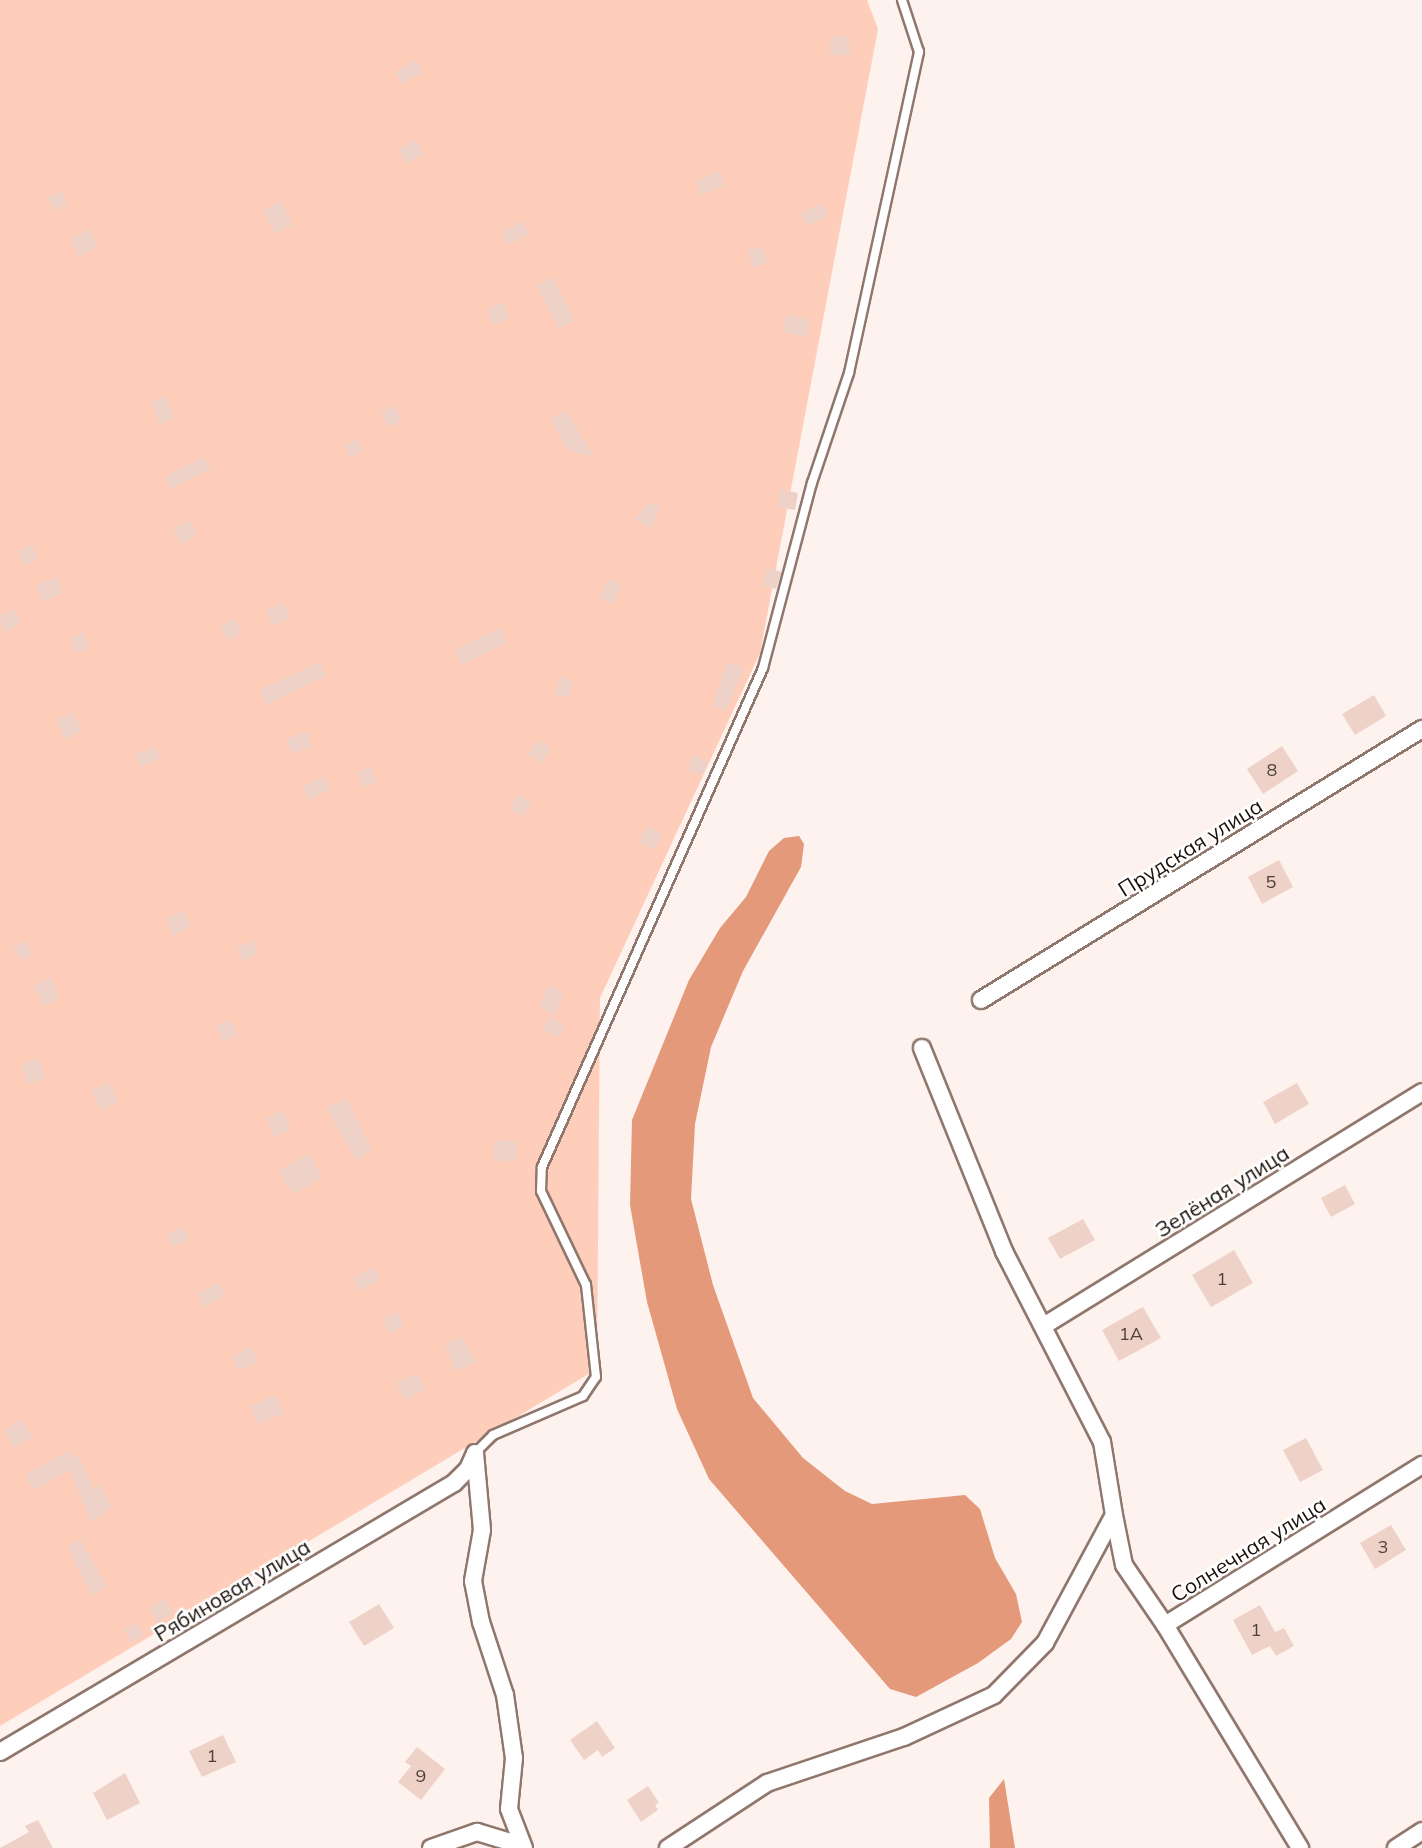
<!DOCTYPE html>
<meta charset="utf-8">
<style>
body{margin:0}
#map{position:relative;width:1422px;height:1848px;overflow:hidden;background:#fdf2ed;font-family:Mulish,sans-serif}
div>[style]{position:absolute}
.green>*{inset:0;background:#ffcebb}
.water>*{inset:0;background:#e5997b}
.building>*{inset:0;background:#eed2c8}
.roads{filter:drop-shadow(2px 0 #90776d) drop-shadow(-2px 0 #90776d) drop-shadow(0 2px #90776d) drop-shadow(0 -2px #90776d)}
.lane>*{height:8px;margin:-4px;padding:0 4px;transform-origin:4px;border-radius:4px;background:#fff}
.street>*{height:16px;margin:-8px;padding:0 8px;transform-origin:8px;border-radius:8px;background:#fff}
span{translate:-50% -50%;white-space:nowrap;text-align:center;line-height:1.15;-webkit-text-stroke:5px #fff;paint-order:stroke}
.number-label{font-size:18px;color:#4e403c}
.number-label span{-webkit-text-stroke-width:0}
.street-label{font-size:21px;color:#19100d}
</style>
<div id="map">
<div class="green">
<div style="clip-path:polygon(0 0,867px 0,878px 29px,760px 653px,600px 998px,597px 1369px,0 1726px)"></div>
</div>
<div class="water">
<div style="clip-path:polygon(799px 836px,804px 844px,801px 867px,743px 971px,711px 1047px,695px 1124px,691px 1199px,713px 1285px,753px 1398px,803px 1458px,845px 1491px,872px 1504px,965px 1495px,980px 1509px,995px 1558px,1016px 1594px,1022px 1622px,1011px 1639px,978px 1663px,916px 1697px,890px 1689px,709px 1479px,677px 1409px,647px 1302px,630px 1205px,632px 1120px,689px 980px,720px 928px,746px 897px,769px 851px,784px 838px)"></div>
<div style="clip-path:polygon(1004px 1779px,1015px 1848px,990px 1848px,989px 1798px)"></div>
</div>
<div class="building">
<div style="clip-path:polygon(848px 35px,850px 54px,831px 56px,830px 37px)"></div>
<div style="clip-path:polygon(416px 59px,423px 72px,402px 84px,395px 72px)"></div>
<div style="clip-path:polygon(416px 139px,424px 155px,406px 164px,398px 149px)"></div>
<div style="clip-path:polygon(719px 171px,725px 185px,701px 195px,695px 181px)"></div>
<div style="clip-path:polygon(62px 191px,68px 204px,55px 211px,48px 198px)"></div>
<div style="clip-path:polygon(281px 201px,293px 225px,275px 234px,263px 210px)"></div>
<div style="clip-path:polygon(822px 203px,829px 216px,807px 226px,801px 213px)"></div>
<div style="clip-path:polygon(523px 221px,529px 234px,508px 245px,501px 232px)"></div>
<div style="clip-path:polygon(89px 229px,98px 246px,79px 257px,70px 239px)"></div>
<div style="clip-path:polygon(761px 246px,768px 263px,754px 268px,747px 251px)"></div>
<div style="clip-path:polygon(552px 277px,575px 320px,559px 328px,536px 285px)"></div>
<div style="clip-path:polygon(503px 302px,510px 317px,494px 325px,486px 309px)"></div>
<div style="clip-path:polygon(787px 314px,810px 320px,806px 337px,783px 332px)"></div>
<div style="clip-path:polygon(165px 396px,175px 418px,160px 424px,151px 403px)"></div>
<div style="clip-path:polygon(395px 405px,402px 421px,388px 427px,381px 412px)"></div>
<div style="clip-path:polygon(566px 410px,594px 457px,568px 450px,550px 420px)"></div>
<div style="clip-path:polygon(357px 439px,363px 452px,349px 458px,343px 445px)"></div>
<div style="clip-path:polygon(204px 457px,211px 469px,171px 489px,165px 476px)"></div>
<div style="clip-path:polygon(780px 489px,798px 493px,795px 510px,777px 507px)"></div>
<div style="clip-path:polygon(650px 502px,661px 508px,650px 528px,634px 519px)"></div>
<div style="clip-path:polygon(190px 520px,197px 536px,181px 544px,173px 528px)"></div>
<div style="clip-path:polygon(32px 545px,38px 559px,24px 565px,17px 551px)"></div>
<div style="clip-path:polygon(768px 568px,782px 572px,776px 589px,762px 585px)"></div>
<div style="clip-path:polygon(56px 577px,63px 592px,43px 602px,36px 586px)"></div>
<div style="clip-path:polygon(608px 578px,622px 584px,613px 604px,600px 599px)"></div>
<div style="clip-path:polygon(283px 602px,290px 618px,273px 626px,266px 610px)"></div>
<div style="clip-path:polygon(14px 609px,21px 624px,4px 632px,0 616px)"></div>
<div style="clip-path:polygon(235px 619px,242px 634px,227px 640px,221px 625px)"></div>
<div style="clip-path:polygon(501px 628px,507px 642px,463px 665px,459px 661px,454px 650px)"></div>
<div style="clip-path:polygon(83px 632px,90px 647px,76px 653px,69px 638px)"></div>
<div style="clip-path:polygon(320px 662px,326px 676px,266px 705px,260px 690px)"></div>
<div style="clip-path:polygon(727px 662px,744px 667px,726px 711px,712px 706px)"></div>
<div style="clip-path:polygon(560px 677px,574px 681px,568px 698px,555px 694px)"></div>
<div style="clip-path:polygon(1374px 695px,1386px 716px,1355px 735px,1342px 714px)"></div>
<div style="clip-path:polygon(73px 712px,82px 731px,65px 739px,56px 720px)"></div>
<div style="clip-path:polygon(307px 732px,312px 747px,292px 754px,286px 739px)"></div>
<div style="clip-path:polygon(537px 740px,551px 748px,542px 763px,528px 755px)"></div>
<div style="clip-path:polygon(155px 746px,160px 759px,141px 767px,136px 754px)"></div>
<div style="clip-path:polygon(1282px 746px,1298px 771px,1263px 794px,1247px 769px)"></div>
<div style="clip-path:polygon(692px 755px,707px 760px,703px 775px,688px 771px)"></div>
<div style="clip-path:polygon(371px 767px,377px 782px,362px 787px,357px 772px)"></div>
<div style="clip-path:polygon(324px 776px,331px 789px,309px 800px,302px 786px)"></div>
<div style="clip-path:polygon(517px 795px,531px 801px,525px 816px,510px 811px)"></div>
<div style="clip-path:polygon(646px 826px,663px 833px,655px 850px,639px 843px)"></div>
<div style="clip-path:polygon(1279px 860px,1293px 887px,1262px 904px,1248px 877px)"></div>
<div style="clip-path:polygon(183px 910px,191px 927px,173px 936px,165px 918px)"></div>
<div style="clip-path:polygon(253px 940px,259px 954px,243px 961px,237px 948px)"></div>
<div style="clip-path:polygon(26px 941px,33px 954px,20px 960px,13px 947px)"></div>
<div style="clip-path:polygon(51px 977px,59px 999px,44px 1006px,33px 986px)"></div>
<div style="clip-path:polygon(548px 985px,564px 991px,555px 1014px,539px 1008px)"></div>
<div style="clip-path:polygon(549px 1017px,565px 1024px,559px 1037px,543px 1031px)"></div>
<div style="clip-path:polygon(231px 1020px,238px 1035px,223px 1041px,216px 1026px)"></div>
<div style="clip-path:polygon(38px 1058px,46px 1077px,29px 1084px,21px 1065px)"></div>
<div style="clip-path:polygon(109px 1082px,118px 1102px,100px 1110px,91px 1091px)"></div>
<div style="clip-path:polygon(1297px 1083px,1309px 1104px,1275px 1124px,1263px 1102px)"></div>
<div style="clip-path:polygon(346px 1098px,372px 1151px,356px 1160px,326px 1108px)"></div>
<div style="clip-path:polygon(283px 1111px,291px 1129px,274px 1137px,266px 1118px)"></div>
<div style="clip-path:polygon(495px 1140px,517px 1142px,515px 1162px,493px 1160px)"></div>
<div style="clip-path:polygon(309px 1154px,322px 1178px,292px 1194px,279px 1170px)"></div>
<div style="clip-path:polygon(1345px 1185px,1355px 1204px,1331px 1217px,1321px 1198px)"></div>
<div style="clip-path:polygon(1083px 1219px,1095px 1240px,1060px 1259px,1048px 1238px)"></div>
<div style="clip-path:polygon(183px 1226px,189px 1240px,172px 1247px,166px 1234px)"></div>
<div style="clip-path:polygon(1234px 1250px,1253px 1283px,1211px 1307px,1192px 1275px)"></div>
<div style="clip-path:polygon(374px 1267px,381px 1280px,359px 1291px,353px 1278px)"></div>
<div style="clip-path:polygon(219px 1283px,225px 1296px,204px 1307px,197px 1294px)"></div>
<div style="clip-path:polygon(1143px 1307px,1161px 1338px,1119px 1361px,1102px 1330px)"></div>
<div style="clip-path:polygon(398px 1312px,404px 1327px,389px 1333px,383px 1318px)"></div>
<div style="clip-path:polygon(461px 1337px,477px 1363px,455px 1371px,445px 1343px)"></div>
<div style="clip-path:polygon(251px 1347px,258px 1362px,238px 1371px,231px 1357px)"></div>
<div style="clip-path:polygon(417px 1373px,426px 1389px,405px 1400px,396px 1383px)"></div>
<div style="clip-path:polygon(275px 1395px,284px 1413px,259px 1424px,250px 1407px)"></div>
<div style="clip-path:polygon(21px 1419px,33px 1437px,15px 1448px,4px 1431px)"></div>
<div style="clip-path:polygon(1306px 1438px,1323px 1470px,1300px 1482px,1283px 1450px)"></div>
<div style="clip-path:polygon(70px 1450px,74px 1458px,78px 1456px,94px 1489px,100px 1485px,112px 1507px,92px 1522px,69px 1470px,34px 1490px,25px 1475px)"></div>
<div style="clip-path:polygon(1391px 1525px,1406px 1550px,1375px 1569px,1360px 1543px)"></div>
<div style="clip-path:polygon(81px 1540px,107px 1587px,91px 1595px,67px 1547px)"></div>
<div style="clip-path:polygon(164px 1598px,174px 1613px,158px 1623px,148px 1608px)"></div>
<div style="clip-path:polygon(379px 1604px,394px 1628px,364px 1646px,349px 1622px)"></div>
<div style="clip-path:polygon(1260px 1605px,1275px 1632px,1284px 1628px,1294px 1646px,1276px 1656px,1270px 1646px,1252px 1655px,1233px 1620px)"></div>
<div style="clip-path:polygon(137px 1622px,144px 1636px,131px 1643px,124px 1629px)"></div>
<div style="clip-path:polygon(597px 1721px,615px 1748px,602px 1757px,598px 1750px,584px 1760px,570px 1740px)"></div>
<div style="clip-path:polygon(223px 1735px,236px 1762px,202px 1777px,189px 1751px)"></div>
<div style="clip-path:polygon(417px 1747px,445px 1769px,421px 1800px,398px 1782px,411px 1766px,405px 1762px)"></div>
<div style="clip-path:polygon(125px 1773px,140px 1803px,107px 1820px,93px 1793px)"></div>
<div style="clip-path:polygon(648px 1786px,659px 1803px,655px 1805px,658px 1810px,641px 1822px,627px 1800px)"></div>
<div style="clip-path:polygon(38px 1820px,53px 1848px,0 1848px,29px 1832px,25px 1826px)"></div>
</div>
<div class="roads">
<div class="lane">
<div style="left:475px;top:1453px;width:25px;rotate:-45deg"></div>
<div style="left:493px;top:1435px;width:98px;rotate:-23.4deg"></div>
<div style="left:583px;top:1396px;width:23px;rotate:-56deg"></div>
<div style="left:596px;top:1377px;width:93px;rotate:-96.2deg"></div>
<div style="left:586px;top:1285px;width:104px;rotate:-115.6deg"></div>
<div style="left:541px;top:1191px;width:24px;rotate:-88deg"></div>
<div style="left:542px;top:1167px;width:546px;rotate:-66.11deg"></div>
<div style="left:763px;top:668px;width:191px;rotate:-75.2deg"></div>
<div style="left:812px;top:483px;width:116px;rotate:-71.4deg"></div>
<div style="left:849px;top:373px;width:329px;rotate:-77.7deg"></div>
<div style="left:919px;top:52px;width:55px;rotate:-108.1deg"></div>
</div>
<div class="street">
<div style="left:981px;top:1000px;width:518px;rotate:-31.57deg"></div>
<div style="left:1045px;top:1325px;width:443px;rotate:-31.7deg"></div>
<div style="left:475px;top:1453px;width:77px;rotate:84.8deg"></div>
<div style="left:482px;top:1530px;width:52px;rotate:100deg"></div>
<div style="left:473px;top:1581px;width:42px;rotate:79deg"></div>
<div style="left:481px;top:1622px;width:77px;rotate:71.8deg"></div>
<div style="left:505px;top:1695px;width:64px;rotate:81.9deg"></div>
<div style="left:514px;top:1758px;width:51px;rotate:95.6deg"></div>
<div style="left:509px;top:1809px;width:42px;rotate:69deg"></div>
<div style="left:1114px;top:1515px;width:51px;rotate:78.7deg"></div>
<div style="left:1124px;top:1565px;width:73px;rotate:55.7deg"></div>
<div style="left:1165px;top:1625px;width:303px;rotate:-31.9deg"></div>
<div style="left:1165px;top:1625px;width:261px;rotate:58.8deg"></div>
<div style="left:0;top:1752px;width:528px;rotate:-30.65deg"></div>
<div style="left:454px;top:1483px;width:20px;rotate:-45deg"></div>
<div style="left:468px;top:1469px;width:17px;rotate:-66deg"></div>
<div style="left:431px;top:1848px;width:49px;rotate:-19.2deg"></div>
<div style="left:477px;top:1832px;width:45px;rotate:16.8deg"></div>
<div style="left:668px;top:1848px;width:118px;rotate:-33.3deg"></div>
<div style="left:767px;top:1783px;width:145px;rotate:-18.6deg"></div>
<div style="left:904px;top:1737px;width:99px;rotate:-25deg"></div>
<div style="left:994px;top:1695px;width:73px;rotate:-45.6deg"></div>
<div style="left:1045px;top:1643px;width:145px;rotate:-61.7deg"></div>
<div style="left:1114px;top:1515px;width:74px;rotate:-99.3deg"></div>
<div style="left:1102px;top:1442px;width:215px;rotate:-117.2deg"></div>
<div style="left:1004px;top:1251px;width:219px;rotate:-112deg"></div>
<div style="left:1396px;top:1848px;width:31px;rotate:-33deg"></div>
</div>
</div>
<div class="number-label">
<span style="left:1272px;top:770px">8</span>
<span style="left:1271px;top:882px">5</span>
<span style="left:1222px;top:1279px">1</span>
<span style="left:1131px;top:1334px">1А</span>
<span style="left:1383px;top:1547px">3</span>
<span style="left:1256px;top:1630px">1</span>
<span style="left:212px;top:1756px">1</span>
<span style="left:421px;top:1776px">9</span>
</div>
<div class="street-label">
<span style="left:1190px;top:847px;rotate:-32deg">Прудская улица</span>
<span style="left:1222px;top:1191px;rotate:-32deg">Зелёная улица</span>
<span style="left:1248px;top:1549px;rotate:-32deg">Солнечная улица</span>
<span style="left:232px;top:1590px;rotate:-31deg">Рябиновая улица</span>
</div>
</div>
